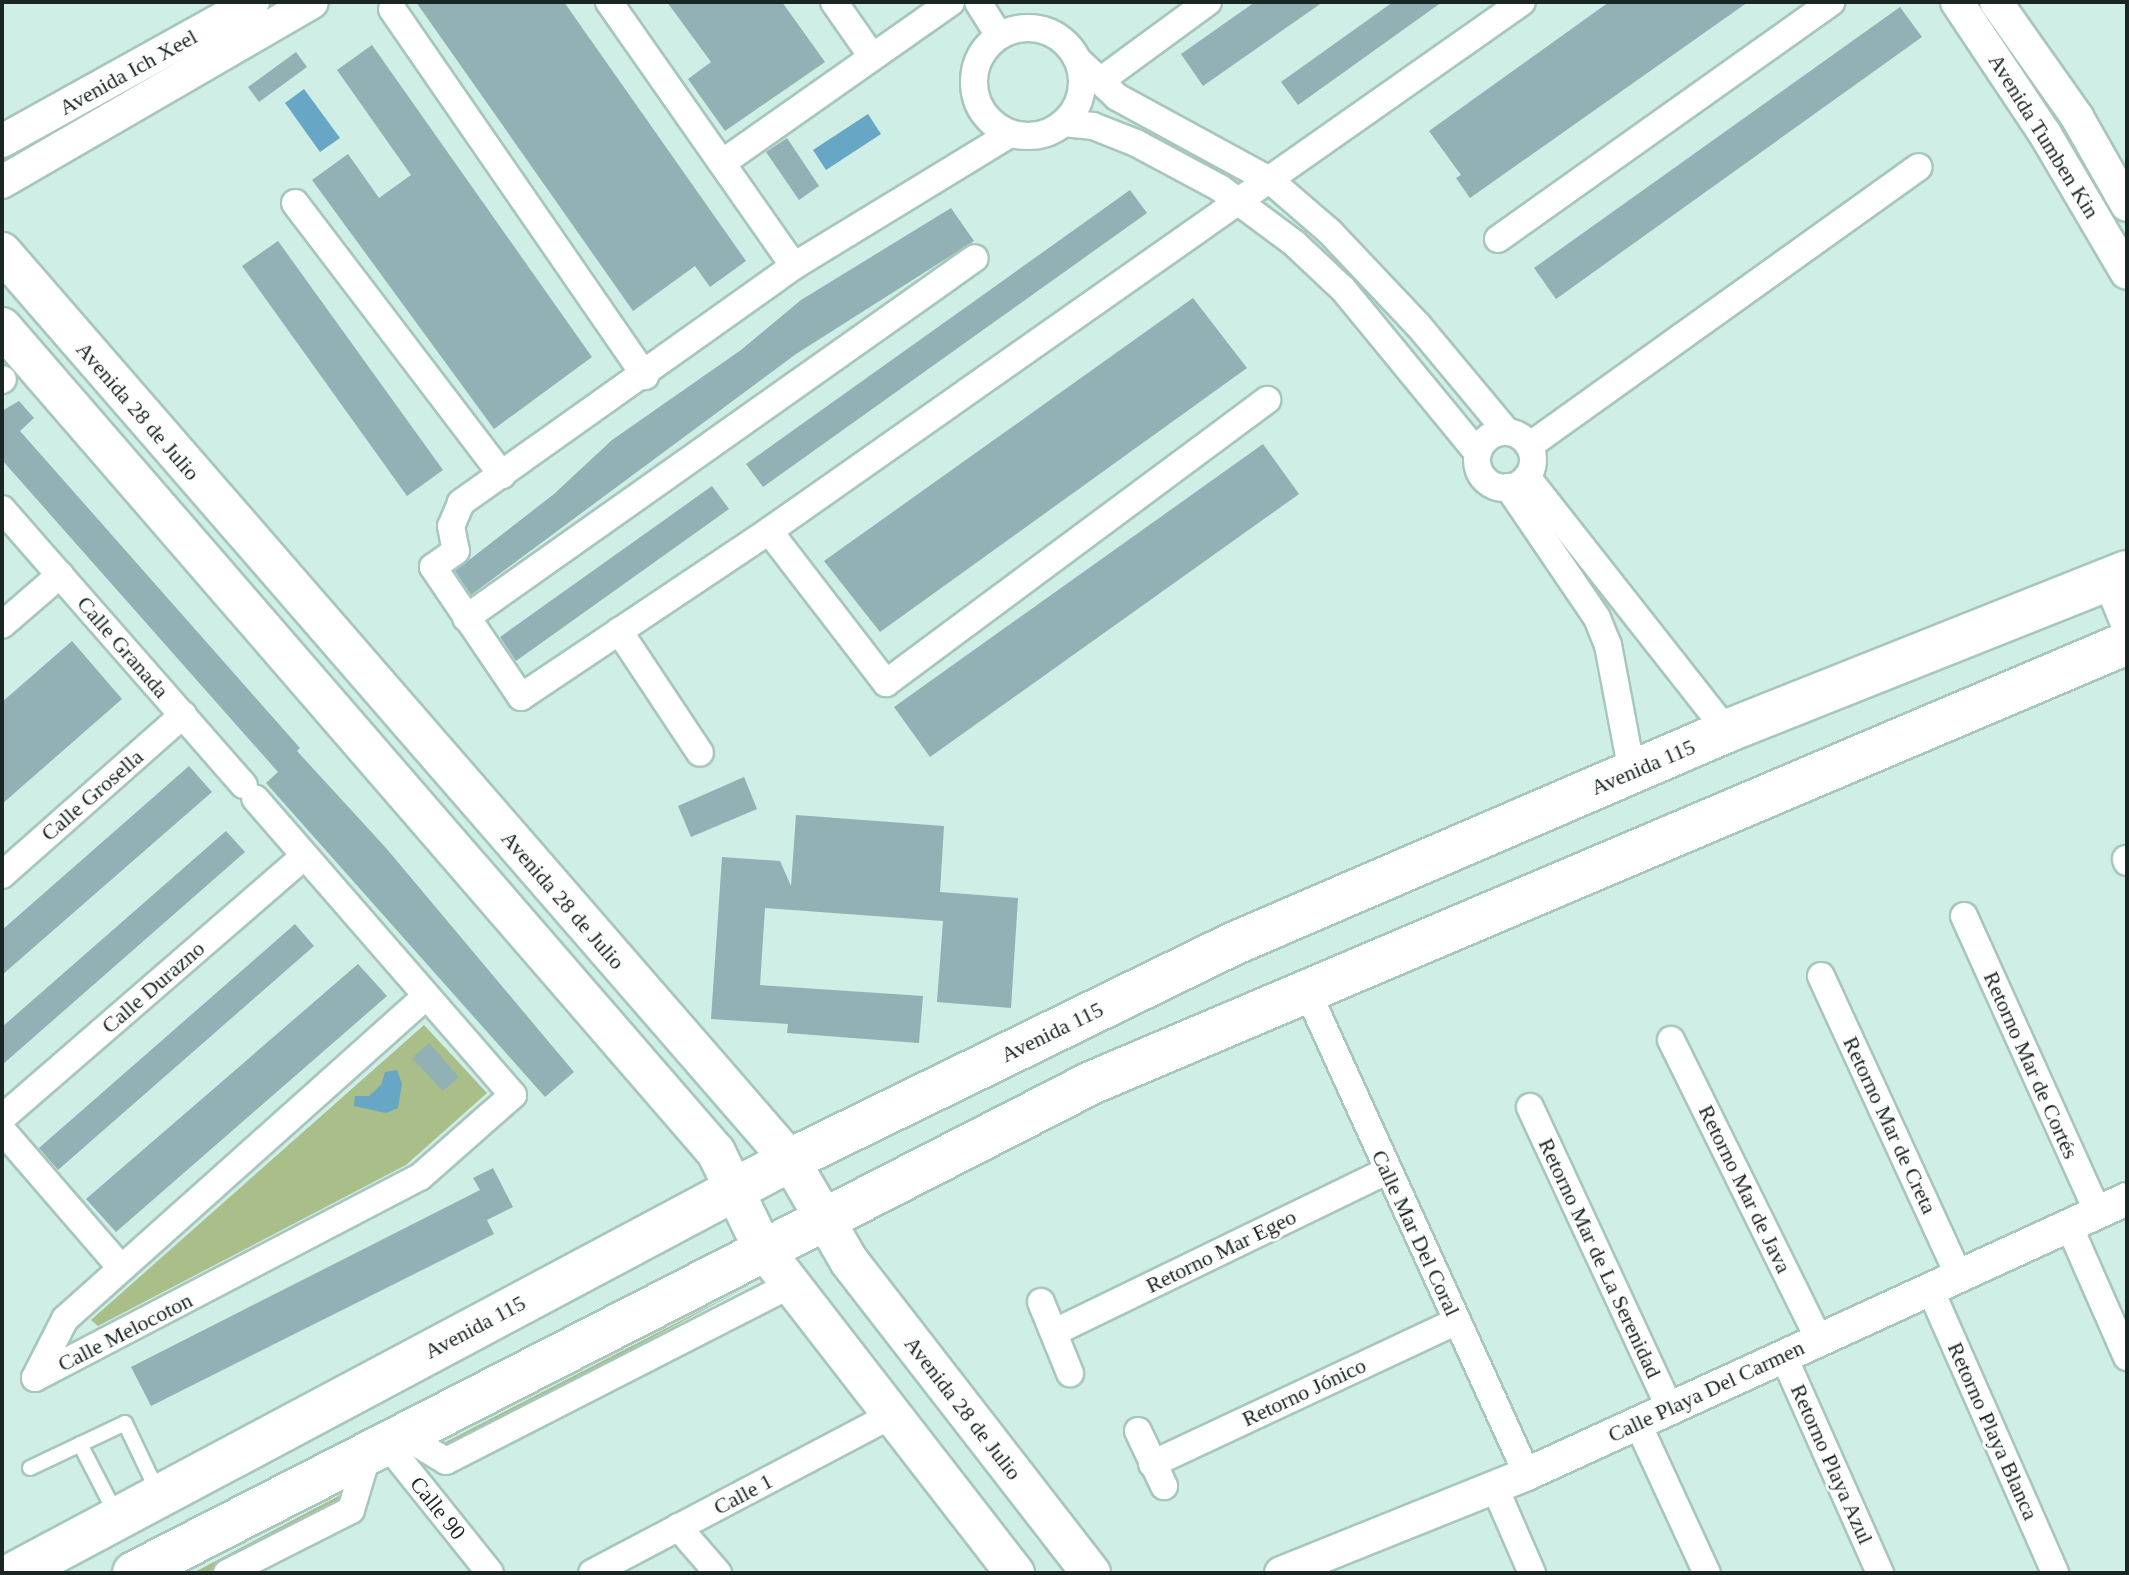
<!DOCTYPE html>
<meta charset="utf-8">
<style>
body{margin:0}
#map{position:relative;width:2129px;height:1575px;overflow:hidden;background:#ceeee6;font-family:Georgia,serif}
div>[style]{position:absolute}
.green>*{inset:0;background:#a9be89}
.water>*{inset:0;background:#68a6c5}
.building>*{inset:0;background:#91b1b4}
.roads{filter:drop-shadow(2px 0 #a7c6be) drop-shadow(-2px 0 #a7c6be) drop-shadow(0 2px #a7c6be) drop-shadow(0 -2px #a7c6be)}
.service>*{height:14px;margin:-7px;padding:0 7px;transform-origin:7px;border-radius:7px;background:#fff}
.minor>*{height:26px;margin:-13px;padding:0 13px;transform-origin:13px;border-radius:13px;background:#fff}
.minor>.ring{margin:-13px;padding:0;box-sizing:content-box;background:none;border:26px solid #fff;border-radius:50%}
.tertiary>*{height:32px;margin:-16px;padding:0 16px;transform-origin:16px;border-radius:16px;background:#fff}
.secondary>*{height:38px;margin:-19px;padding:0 19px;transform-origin:19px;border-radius:19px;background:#fff}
.primary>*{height:42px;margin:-21px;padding:0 21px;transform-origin:21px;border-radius:21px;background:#fff}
span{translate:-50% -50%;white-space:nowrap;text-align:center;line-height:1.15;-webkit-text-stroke:6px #fff;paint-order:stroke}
.street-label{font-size:22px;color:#1a2623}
.frame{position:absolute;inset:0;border:4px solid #1a2623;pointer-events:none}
</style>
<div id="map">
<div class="green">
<div style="clip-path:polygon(424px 1025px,487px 1093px,406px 1165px,98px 1326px,91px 1320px)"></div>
<div style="clip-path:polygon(750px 1285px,444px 1450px,436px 1447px)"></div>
<div style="clip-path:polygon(346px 1492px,344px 1503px,206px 1573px,193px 1573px)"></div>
</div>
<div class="water">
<div style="clip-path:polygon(304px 89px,340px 138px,320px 152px,285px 103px)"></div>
<div style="clip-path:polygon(868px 114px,881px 134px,826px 170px,813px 150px)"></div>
<div style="clip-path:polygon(397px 1070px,402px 1084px,398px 1108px,386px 1113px,354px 1106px,355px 1096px,369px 1096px,381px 1085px,385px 1072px)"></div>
</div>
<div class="building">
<div style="clip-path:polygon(416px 2px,564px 2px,746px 261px,710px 287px,695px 266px,633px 311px)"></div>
<div style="clip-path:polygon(667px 2px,782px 2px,825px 62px,725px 131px,688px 79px,711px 62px)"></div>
<div style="clip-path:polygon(1255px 2px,1323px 2px,1203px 86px,1181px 54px)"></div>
<div style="clip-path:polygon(1393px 2px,1442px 2px,1298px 105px,1281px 82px)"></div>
<div style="clip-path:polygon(1609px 2px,1748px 2px,1470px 198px,1456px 178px,1461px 175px,1429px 131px)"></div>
<div style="clip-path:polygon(1900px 7px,1922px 37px,1556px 299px,1534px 268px)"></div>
<div style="clip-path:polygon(372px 45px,592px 357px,494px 429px,312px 180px,348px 154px,379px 198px,411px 175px,337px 70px)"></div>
<div style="clip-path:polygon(296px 52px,307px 67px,259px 102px,248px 87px)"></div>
<div style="clip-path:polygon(787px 138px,819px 186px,799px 200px,766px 152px)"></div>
<div style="clip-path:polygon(1130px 190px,1147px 213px,763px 487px,746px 464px)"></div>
<div style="clip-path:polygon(951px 208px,974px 241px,796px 354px,471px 595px,455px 571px,554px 494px,612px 440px,741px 350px,801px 300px)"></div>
<div style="clip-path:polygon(278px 241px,443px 470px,407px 496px,242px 266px)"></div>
<div style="clip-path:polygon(1193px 298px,1247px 368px,880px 632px,824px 561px)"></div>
<div style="clip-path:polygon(19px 401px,34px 418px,20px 431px,300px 748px,297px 751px,386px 848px,574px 1072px,545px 1097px,266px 783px,278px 772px,2px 460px,2px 411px)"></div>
<div style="clip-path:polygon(1263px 444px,1299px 494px,930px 757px,894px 707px)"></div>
<div style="clip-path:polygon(712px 486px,729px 509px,516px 661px,500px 637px)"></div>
<div style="clip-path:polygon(72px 641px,122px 699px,2px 804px,2px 702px)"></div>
<div style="clip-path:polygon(189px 766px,212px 792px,2px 975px,2px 930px)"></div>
<div style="clip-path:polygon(744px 777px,757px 809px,691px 837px,678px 806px)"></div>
<div style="clip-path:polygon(796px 815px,944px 826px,940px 892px,1018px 898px,1011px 1008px,937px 1002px,943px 921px,765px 908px,760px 985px,923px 996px,919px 1043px,787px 1033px,788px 1024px,711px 1019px,722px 857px,780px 861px,791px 886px)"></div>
<div style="clip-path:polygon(226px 831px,245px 852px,2px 1065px,2px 1027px)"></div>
<div style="clip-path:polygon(295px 924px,314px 946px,58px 1170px,39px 1148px)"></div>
<div style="clip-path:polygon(358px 964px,387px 996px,116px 1232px,86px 1199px)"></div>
<div style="clip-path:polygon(429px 1043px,459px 1077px,443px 1091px,412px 1058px)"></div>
<div style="clip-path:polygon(493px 1168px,513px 1207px,487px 1220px,494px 1234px,151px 1406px,131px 1367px,480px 1190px,473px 1178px)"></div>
</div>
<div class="roads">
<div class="service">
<div style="left:80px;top:1444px;width:79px;rotate:62.8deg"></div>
<div style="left:30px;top:1468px;width:105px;rotate:-25.3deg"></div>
<div style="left:125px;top:1423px;width:72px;rotate:64.5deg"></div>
</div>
<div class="minor">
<div style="left:609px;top:2px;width:322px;rotate:55deg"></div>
<div style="left:834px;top:2px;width:65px;rotate:55.1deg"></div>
<div style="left:978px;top:2px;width:40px;rotate:58deg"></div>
<div style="left:392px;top:9px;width:446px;rotate:55.4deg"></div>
<div class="ring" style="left:974px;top:28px;width:82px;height:82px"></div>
<div style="left:1079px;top:61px;width:52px;rotate:43.5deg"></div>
<div style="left:1117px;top:97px;width:175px;rotate:28.6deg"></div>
<div style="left:1271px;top:181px;width:77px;rotate:40.8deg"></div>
<div style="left:1329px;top:231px;width:129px;rotate:46.6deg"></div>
<div style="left:1418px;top:325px;width:139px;rotate:50.2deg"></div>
<div style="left:1100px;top:81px;width:134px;rotate:-36.2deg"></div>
<div style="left:1064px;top:123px;width:29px;rotate:6deg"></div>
<div style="left:1093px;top:126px;width:46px;rotate:21.6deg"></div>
<div style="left:1136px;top:143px;width:95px;rotate:28.2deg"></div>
<div style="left:1220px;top:188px;width:94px;rotate:36.7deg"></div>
<div style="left:1295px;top:244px;width:66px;rotate:43.2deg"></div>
<div style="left:1343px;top:289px;width:211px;rotate:50.6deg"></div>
<div style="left:1010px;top:134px;width:253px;rotate:148.6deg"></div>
<div style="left:794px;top:266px;width:409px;rotate:144.6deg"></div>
<div style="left:461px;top:503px;width:25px;rotate:113deg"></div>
<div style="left:451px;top:526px;width:25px;rotate:79deg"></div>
<div style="left:456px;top:551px;width:28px;rotate:145deg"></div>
<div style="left:433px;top:567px;width:157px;rotate:55.9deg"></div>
<div style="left:521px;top:697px;width:298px;rotate:-33.8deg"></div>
<div style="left:769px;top:531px;width:920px;rotate:-35.09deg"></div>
<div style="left:722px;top:163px;width:280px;rotate:-35.1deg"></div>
<div style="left:295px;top:203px;width:342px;rotate:52.7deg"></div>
<div style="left:1498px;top:239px;width:409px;rotate:-35.4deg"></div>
<div style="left:2px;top:380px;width:1px;rotate:-45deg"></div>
<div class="ring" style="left:1477px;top:432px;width:30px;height:30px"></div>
<div style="left:1529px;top:446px;width:479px;rotate:-35.6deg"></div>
<div style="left:1527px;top:477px;width:323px;rotate:51.8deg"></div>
<div style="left:1508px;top:487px;width:158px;rotate:55.8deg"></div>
<div style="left:1597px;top:618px;width:29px;rotate:68deg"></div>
<div style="left:1608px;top:645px;width:129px;rotate:79.3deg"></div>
<div style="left:2px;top:509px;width:367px;rotate:48.8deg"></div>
<div style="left:769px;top:531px;width:192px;rotate:52.4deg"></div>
<div style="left:886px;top:683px;width:475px;rotate:-36.6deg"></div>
<div style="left:466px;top:618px;width:623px;rotate:-35.27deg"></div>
<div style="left:2px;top:625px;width:77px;rotate:-40.8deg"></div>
<div style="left:619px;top:631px;width:146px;rotate:56.4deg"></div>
<div style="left:2126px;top:859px;width:3px;rotate:72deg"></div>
<div style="left:2px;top:875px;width:242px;rotate:-41.5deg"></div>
<div style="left:1964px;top:916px;width:326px;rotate:65.7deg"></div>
<div style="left:1821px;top:976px;width:328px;rotate:65.3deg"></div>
<div style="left:1307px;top:991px;width:531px;rotate:65.51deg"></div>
<div style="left:1671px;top:1040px;width:332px;rotate:63.7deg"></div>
<div style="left:1530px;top:1107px;width:333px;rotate:65.1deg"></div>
<div style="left:2px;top:1118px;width:400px;rotate:-40.9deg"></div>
<div style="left:2px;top:1130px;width:182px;rotate:49.2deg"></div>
<div style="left:2070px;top:1228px;width:141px;rotate:66.2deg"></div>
<div style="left:1930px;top:1289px;width:310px;rotate:66.2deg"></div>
<div style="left:1041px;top:1302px;width:77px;rotate:67.8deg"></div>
<div style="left:1055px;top:1332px;width:368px;rotate:-25.9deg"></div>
<div style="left:1783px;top:1355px;width:239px;rotate:66deg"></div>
<div style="left:35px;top:1378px;width:434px;rotate:-27.6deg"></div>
<div style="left:420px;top:1177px;width:124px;rotate:-41.4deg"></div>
<div style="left:513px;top:1095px;width:393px;rotate:-131deg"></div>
<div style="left:35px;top:1378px;width:66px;rotate:-63deg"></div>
<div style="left:65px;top:1319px;width:482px;rotate:-41.8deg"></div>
<div style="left:1638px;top:1424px;width:164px;rotate:65.2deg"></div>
<div style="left:1138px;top:1431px;width:61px;rotate:64.7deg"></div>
<div style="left:403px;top:1435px;width:50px;rotate:31.2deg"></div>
<div style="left:446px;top:1461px;width:391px;rotate:-27.1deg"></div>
<div style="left:386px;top:1443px;width:166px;rotate:51.3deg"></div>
<div style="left:1152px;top:1464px;width:337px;rotate:-25.1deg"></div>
<div style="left:1495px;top:1488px;width:93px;rotate:66.5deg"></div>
<div style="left:678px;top:1527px;width:61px;rotate:49deg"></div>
<div style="left:227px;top:1573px;width:139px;rotate:-26.9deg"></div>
<div style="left:351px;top:1510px;width:59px;rotate:-73.4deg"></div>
<div style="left:592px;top:1573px;width:341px;rotate:-27.8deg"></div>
</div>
<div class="tertiary">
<div style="left:1957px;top:2px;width:159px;rotate:56.3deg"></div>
<div style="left:2045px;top:134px;width:161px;rotate:59.5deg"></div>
<div style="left:1996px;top:2px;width:141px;rotate:54.8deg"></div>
<div style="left:2077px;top:117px;width:101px;rotate:60.4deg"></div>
<div style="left:2px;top:141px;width:287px;rotate:-29deg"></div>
<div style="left:2px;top:182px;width:358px;rotate:-30.1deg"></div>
<div style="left:2109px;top:579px;width:48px;rotate:67.8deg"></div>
<div style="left:1281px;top:1573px;width:265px;rotate:-21.9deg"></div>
<div style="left:1527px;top:1474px;width:660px;rotate:-24.62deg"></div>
</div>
<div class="secondary">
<div style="left:2px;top:252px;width:1202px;rotate:49.05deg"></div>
<div style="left:790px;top:1160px;width:117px;rotate:59.7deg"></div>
<div style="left:849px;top:1261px;width:395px;rotate:52.2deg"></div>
<div style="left:2px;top:327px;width:1091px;rotate:49.13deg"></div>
<div style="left:716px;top:1152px;width:106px;rotate:64.2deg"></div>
<div style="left:762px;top:1247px;width:413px;rotate:52.2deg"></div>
</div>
<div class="primary">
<div style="left:15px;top:1573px;width:878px;rotate:-28.05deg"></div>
<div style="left:790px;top:1160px;width:493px;rotate:-26deg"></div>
<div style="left:1233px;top:944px;width:538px;rotate:-23.32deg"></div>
<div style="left:1727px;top:731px;width:430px;rotate:-21.7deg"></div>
<div style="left:134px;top:1573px;width:1075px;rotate:-27.11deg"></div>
<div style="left:1091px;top:1083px;width:1126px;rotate:-23.01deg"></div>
</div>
</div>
<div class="street-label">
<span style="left:128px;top:72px;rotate:-29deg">Avenida Ich Xeel</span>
<span style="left:2044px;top:136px;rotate:58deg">Avenida Tumben Kin</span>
<span style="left:138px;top:411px;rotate:49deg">Avenida 28 de Julio</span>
<span style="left:123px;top:647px;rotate:49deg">Calle Granada</span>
<span style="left:1643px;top:767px;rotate:-23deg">Avenida 115</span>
<span style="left:92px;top:795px;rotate:-41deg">Calle Grosella</span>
<span style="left:563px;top:900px;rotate:49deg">Avenida 28 de Julio</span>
<span style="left:153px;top:987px;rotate:-41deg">Calle Durazno</span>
<span style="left:1052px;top:1032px;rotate:-26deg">Avenida 115</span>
<span style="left:2031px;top:1065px;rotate:66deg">Retorno Mar de Cortés</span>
<span style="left:1890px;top:1125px;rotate:65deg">Retorno Mar de Creta</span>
<span style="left:1745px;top:1189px;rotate:64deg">Retorno Mar de Java</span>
<span style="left:1416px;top:1233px;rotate:65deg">Calle Mar Del Coral</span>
<span style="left:1221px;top:1251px;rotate:-26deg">Retorno Mar Egeo</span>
<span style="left:1600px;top:1258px;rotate:65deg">Retorno Mar de La Serenidad</span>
<span style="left:475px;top:1327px;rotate:-28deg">Avenida 115</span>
<span style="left:125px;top:1332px;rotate:-27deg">Calle Melocoton</span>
<span style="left:1706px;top:1391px;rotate:-25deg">Calle Playa Del Carmen</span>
<span style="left:1304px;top:1392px;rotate:-25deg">Retorno Jónico</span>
<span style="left:963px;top:1408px;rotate:52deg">Avenida 28 de Julio</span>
<span style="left:1993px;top:1431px;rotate:66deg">Retorno Playa Blanca</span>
<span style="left:1832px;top:1464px;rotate:66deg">Retorno Playa Azul</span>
<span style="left:743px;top:1494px;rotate:-28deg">Calle 1</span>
<span style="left:438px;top:1508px;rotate:51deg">Calle 90</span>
</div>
<div class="frame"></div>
</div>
